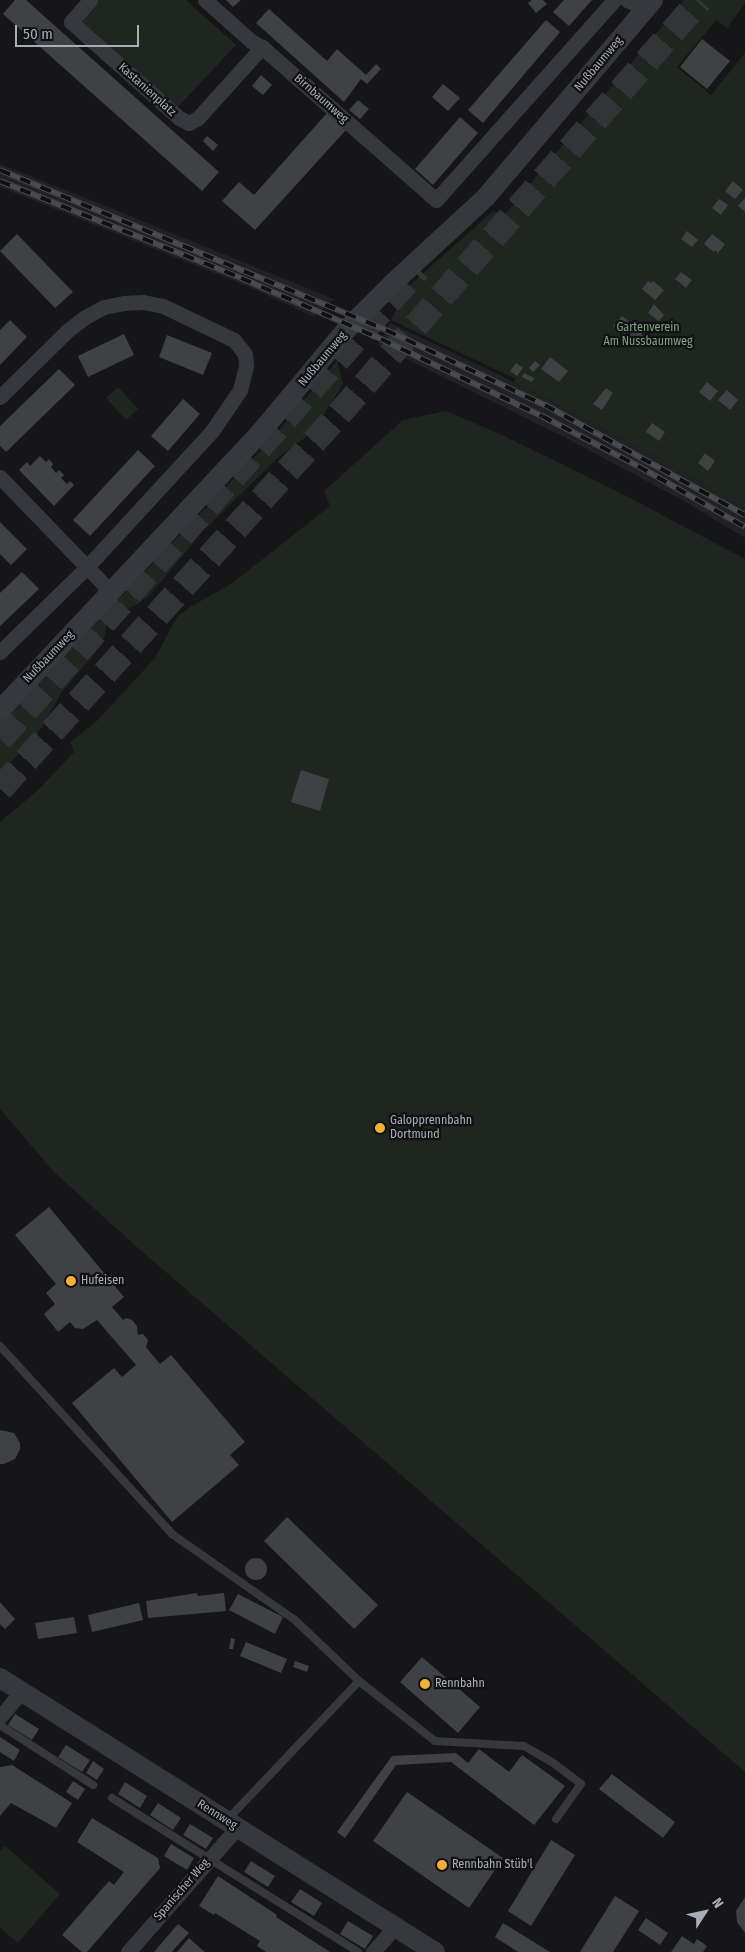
<!DOCTYPE html>
<meta charset="utf-8">
<style>
body{margin:0}
#map{position:relative;width:745px;height:1952px;overflow:hidden;background:#161618;font-family:"Fira Sans Condensed",sans-serif}
div>[style]{position:absolute}
.built>*{inset:0;background:#222225}
.green>*{inset:0;background:#1e261f}
.building>*{inset:0;background:#404145}
.round{border-radius:50%}
.trunk-tunnel>*{height:26px;margin-top:-13px;transform-origin:0;background:repeating-linear-gradient(90deg,#333438 0 26px,transparent 0 39px)}
.service>*{height:8px;margin:-4px;padding:0 4px;transform-origin:4px;border-radius:4px;background:#37383d}
.minor>*{height:15px;margin:-7.5px;padding:0 7.5px;transform-origin:7.5px;border-radius:7.5px;background:#37383d}
.tertiary>*{height:20px;margin:-10px;padding:0 10px;transform-origin:10px;border-radius:10px;background:#37383d}
.rail>*{height:5.5px;margin-top:-2.75px;transform-origin:0;background:repeating-linear-gradient(90deg,#111113 0 11px,#4a4c52 0 22px);box-sizing:border-box;border-block:1px solid #4a4c52}
.dots>*{width:14px;height:14px;translate:-50% -50%;box-sizing:border-box;border:2px solid #111113;border-radius:50%}
span{translate:-50% -50%;white-space:nowrap;text-align:center;line-height:1.15;-webkit-text-stroke:4.5px #111113;paint-order:stroke}
.street-label{font-size:12px;color:#a8adb8}
.park-label{font-size:12px;color:#7fa381}
.poi-label{font-size:12px;color:#a8adb8}
.left{translate:0 -50%;text-align:left}
.north{position:absolute;left:680px;top:1887px;width:50px;height:50px;-webkit-text-stroke:4px #111113;paint-order:stroke;rotate:55deg;font-size:14px;font-weight:700;line-height:20px;text-align:center;color:#a8adb8}
.north::after{content:'';display:block;margin:auto;width:18px;height:22px;background:#a8adb8;clip-path:polygon(50% 0,100% 100%,50% 72%,0 100%)}
.scale{position:absolute;left:15px;top:25px;width:124px;height:22px;box-sizing:border-box;border:2px solid #a8adb8;border-top:0;padding-left:6px;font-size:15px;line-height:18px;white-space:nowrap;color:#a8adb8;-webkit-text-stroke:4px #111113;paint-order:stroke}
</style>
<div id="map">
<div class="built">
<div style="clip-path:polygon(0 164px,98px 203px,334px 299px,314px 317px,249px 287px,0 187px)"></div>
<div style="clip-path:polygon(390px 323px,498px 374px,655px 456px,745px 508px,745px 538px,684px 501px,566px 438px,378px 345px)"></div>
</div>
<div class="green">
<div style="clip-path:polygon(96px 0,186px 0,236px 45px,177px 108px,77px 21px)"></div>
<div style="clip-path:polygon(684px 0,745px 0,745px 3px,727px 28px,716px 20px,677px 67px,711px 95px,745px 53px,745px 508px,655px 456px,514px 382px,516px 379px,391px 320px,408px 287px,493px 211px,505px 214px)"></div>
<div style="clip-path:polygon(337px 361px,343px 384px,313px 432px,281px 455px,203px 531px,150px 595px,138px 604px,114px 614px,110px 608px,269px 442px)"></div>
<div style="clip-path:polygon(118px 387px,138px 409px,126px 420px,106px 398px)"></div>
<div style="clip-path:polygon(446px 411px,502px 435px,617px 491px,745px 559px,745px 1772px,130px 1241px,53px 1171px,0 1109px,0 822px,37px 791px,74px 752px,70px 742px,96px 722px,155px 658px,177px 617px,190px 607px,231px 584px,330px 506px,324px 491px,403px 420px)"></div>
<div style="clip-path:polygon(100px 616px,107px 623px,105px 636px,98px 649px,62px 692px,34px 740px,0 772px,0 724px)"></div>
<div style="clip-path:polygon(5px 1846px,60px 1894px,18px 1943px,0 1928px,0 1851px)"></div>
</div>
<div class="building">
<div style="clip-path:polygon(15px 0,26px 0,219px 172px,202px 191px,3px 14px)"></div>
<div style="clip-path:polygon(226px 0,241px 0,233px 7px)"></div>
<div style="clip-path:polygon(532px 0,543px 0,547px 4px,536px 13px,528px 3px)"></div>
<div style="clip-path:polygon(564px 0,592px 0,569px 26px,553px 12px)"></div>
<div style="clip-path:polygon(269px 9px,327px 61px,337px 49px,366px 75px,376px 64px,381px 69px,367px 84px,361px 79px,344px 102px,256px 23px)"></div>
<div style="clip-path:polygon(546px 20px,560px 32px,483px 123px,468px 110px)"></div>
<div style="clip-path:polygon(702px 39px,730px 61px,707px 89px,680px 67px)"></div>
<div style="clip-path:polygon(261px 75px,272px 85px,263px 95px,252px 86px)"></div>
<div style="clip-path:polygon(443px 84px,460px 98px,448px 111px,432px 97px)"></div>
<div style="clip-path:polygon(358px 100px,369px 109px,360px 119px,349px 110px)"></div>
<div style="clip-path:polygon(327px 113px,346px 130px,255px 230px,222px 201px,239px 182px,254px 195px)"></div>
<div style="clip-path:polygon(460px 117px,478px 133px,433px 185px,415px 169px)"></div>
<div style="clip-path:polygon(207px 136px,218px 145px,213px 151px,203px 141px)"></div>
<div style="clip-path:polygon(733px 181px,743px 190px,735px 199px,725px 191px)"></div>
<div style="clip-path:polygon(745px 198px,745px 212px,738px 206px)"></div>
<div style="clip-path:polygon(719px 199px,728px 205px,721px 215px,712px 208px)"></div>
<div style="clip-path:polygon(687px 231px,698px 240px,692px 247px,681px 239px)"></div>
<div style="clip-path:polygon(17px 234px,73px 292px,55px 308px,0 251px)"></div>
<div style="clip-path:polygon(712px 234px,725px 244px,718px 253px,715px 250px,714px 252px,704px 244px)"></div>
<div style="clip-path:polygon(681px 272px,692px 280px,686px 288px,675px 279px)"></div>
<div style="clip-path:polygon(648px 281px,651px 283px,653px 281px,664px 290px,655px 300px,642px 289px)"></div>
<div style="clip-path:polygon(654px 304px,664px 315px,659px 321px,648px 313px)"></div>
<div style="clip-path:polygon(622px 316px,633px 324px,625px 335px,613px 326px)"></div>
<div style="clip-path:polygon(10px 320px,27px 337px,0 365px,0 330px)"></div>
<div style="clip-path:polygon(635px 326px,643px 332px,641px 334px,645px 337px,640px 344px,628px 336px)"></div>
<div style="clip-path:polygon(124px 334px,134px 355px,88px 377px,78px 356px)"></div>
<div style="clip-path:polygon(167px 335px,212px 353px,203px 375px,159px 357px)"></div>
<div style="clip-path:polygon(550px 357px,568px 371px,559px 382px,541px 369px)"></div>
<div style="clip-path:polygon(535px 361px,540px 365px,533px 372px,529px 368px)"></div>
<div style="clip-path:polygon(516px 363px,523px 368px,517px 376px,510px 371px)"></div>
<div style="clip-path:polygon(59px 369px,75px 385px,6px 452px,0 446px,0 426px)"></div>
<div style="clip-path:polygon(524px 373px,534px 378px,532px 382px,522px 377px)"></div>
<div style="clip-path:polygon(707px 382px,718px 391px,710px 401px,699px 392px)"></div>
<div style="clip-path:polygon(606px 388px,613px 393px,602px 410px,593px 404px)"></div>
<div style="clip-path:polygon(727px 390px,738px 400px,730px 410px,718px 400px)"></div>
<div style="clip-path:polygon(183px 399px,200px 414px,168px 451px,151px 436px)"></div>
<div style="clip-path:polygon(652px 423px,665px 432px,659px 441px,646px 432px)"></div>
<div style="clip-path:polygon(138px 450px,155px 466px,90px 536px,73px 520px)"></div>
<div style="clip-path:polygon(705px 453px,715px 461px,708px 471px,698px 463px)"></div>
<div style="clip-path:polygon(40px 456px,46px 462px,49px 459px,53px 464px,51px 467px,56px 473px,59px 470px,64px 475px,61px 478px,67px 484px,70px 481px,74px 485px,54px 506px,19px 470px,27px 462px,30px 466px)"></div>
<div style="clip-path:polygon(0 522px,27px 549px,11px 565px,0 554px)"></div>
<div style="clip-path:polygon(22px 572px,39px 589px,0 626px,0 593px)"></div>
<div style="clip-path:polygon(301px 770px,329px 779px,320px 811px,291px 802px)"></div>
<div style="clip-path:polygon(49px 1207px,124px 1297px,112px 1307px,123px 1320px,126px 1318px,132px 1320px,137px 1326px,138px 1335px,143px 1334px,148px 1340px,146px 1347px,160px 1364px,171px 1355px,245px 1442px,230px 1455px,239px 1465px,172px 1522px,72px 1403px,114px 1368px,122px 1377px,136px 1365px,97px 1320px,83px 1329px,75px 1328px,70px 1322px,58px 1332px,44px 1314px,55px 1304px,46px 1293px,56px 1284px,15px 1235px)"></div>
<div style="clip-path:polygon(0 1430px,14px 1433px,20px 1443px,20px 1449px,15px 1459px,4px 1464px,0 1464px)"></div>
<div style="clip-path:polygon(287px 1517px,378px 1605px,354px 1629px,264px 1541px)"></div>
<div class="round" style="left:245px;top:1558px;width:22px;height:22px"></div>
<div style="clip-path:polygon(197px 1593px,198px 1596px,224px 1593px,226px 1611px,148px 1618px,146px 1601px)"></div>
<div style="clip-path:polygon(238px 1594px,283px 1617px,275px 1634px,229px 1610px)"></div>
<div style="clip-path:polygon(0 1602px,15px 1619px,5px 1629px,0 1624px)"></div>
<div style="clip-path:polygon(139px 1603px,143px 1620px,92px 1632px,88px 1615px)"></div>
<div style="clip-path:polygon(74px 1617px,77px 1633px,38px 1639px,35px 1623px)"></div>
<div style="clip-path:polygon(231px 1638px,235px 1639px,233px 1649px,229px 1649px)"></div>
<div style="clip-path:polygon(246px 1642px,287px 1659px,281px 1673px,240px 1656px)"></div>
<div style="clip-path:polygon(422px 1657px,480px 1707px,458px 1733px,400px 1682px)"></div>
<div style="clip-path:polygon(295px 1661px,309px 1666px,307px 1672px,293px 1667px)"></div>
<div style="clip-path:polygon(15px 1714px,39px 1729px,32px 1740px,8px 1725px)"></div>
<div style="clip-path:polygon(0 1737px,20px 1750px,14px 1761px,0 1752px)"></div>
<div style="clip-path:polygon(66px 1745px,90px 1760px,82px 1772px,58px 1757px)"></div>
<div style="clip-path:polygon(479px 1749px,509px 1772px,522px 1755px,565px 1786px,534px 1825px,451px 1762px,396px 1765px,345px 1838px,337px 1832px,392px 1756px,456px 1753px,468px 1763px)"></div>
<div style="clip-path:polygon(93px 1761px,104px 1769px,97px 1780px,86px 1773px)"></div>
<div style="clip-path:polygon(12px 1765px,72px 1803px,56px 1828px,11px 1803px,0 1816px,0 1767px)"></div>
<div style="clip-path:polygon(612px 1774px,675px 1822px,663px 1838px,599px 1789px)"></div>
<div style="clip-path:polygon(73px 1781px,85px 1789px,78px 1800px,66px 1792px)"></div>
<div style="clip-path:polygon(125px 1782px,147px 1796px,140px 1808px,118px 1794px)"></div>
<div style="clip-path:polygon(407px 1792px,503px 1858px,469px 1908px,373px 1841px)"></div>
<div style="clip-path:polygon(158px 1803px,181px 1818px,173px 1830px,150px 1815px)"></div>
<div style="clip-path:polygon(92px 1818px,158px 1858px,160px 1868px,87px 1952px,82px 1952px,62px 1935px,109px 1881px,114px 1885px,124px 1872px,77px 1842px)"></div>
<div style="clip-path:polygon(190px 1824px,213px 1838px,206px 1849px,183px 1835px)"></div>
<div style="clip-path:polygon(551px 1840px,575px 1855px,531px 1926px,508px 1911px)"></div>
<div style="clip-path:polygon(171px 1844px,194px 1858px,187px 1870px,164px 1856px)"></div>
<div style="clip-path:polygon(251px 1861px,275px 1876px,268px 1887px,244px 1872px)"></div>
<div style="clip-path:polygon(218px 1876px,277px 1915px,276px 1917px,330px 1952px,266px 1952px,257px 1946px,260px 1941px,215px 1913px,214px 1915px,199px 1906px)"></div>
<div style="clip-path:polygon(300px 1889px,322px 1903px,314px 1916px,291px 1902px)"></div>
<div style="clip-path:polygon(615px 1896px,639px 1911px,613px 1952px,580px 1952px)"></div>
<div style="clip-path:polygon(745px 1897px,745px 1933px,737px 1922px,736px 1911px)"></div>
<div style="clip-path:polygon(646px 1918px,668px 1933px,660px 1945px,638px 1930px)"></div>
<div style="clip-path:polygon(348px 1921px,373px 1936px,365px 1949px,340px 1934px)"></div>
<div style="clip-path:polygon(503px 1923px,550px 1952px,518px 1952px,495px 1937px)"></div>
<div style="clip-path:polygon(178px 1924px,189px 1933px,175px 1948px,172px 1952px,154px 1952px)"></div>
<div style="clip-path:polygon(682px 1936px,694px 1944px,697px 1939px,707px 1946px,703px 1952px,671px 1952px)"></div>
<div style="clip-path:polygon(189px 1938px,199px 1947px,205px 1952px,177px 1952px)"></div>
</div>
<div class="trunk-tunnel">
<div style="left:0;top:739px;width:629px;rotate:-48.35deg"></div>
<div style="left:0;top:789px;width:506px;rotate:-47.89deg"></div>
<div style="left:339px;top:414px;width:549px;rotate:-48.91deg"></div>
</div>
<div class="service">
<div style="left:0;top:1346px;width:255px;rotate:47.5deg"></div>
<div style="left:172px;top:1534px;width:150px;rotate:35deg"></div>
<div style="left:295px;top:1620px;width:88px;rotate:43.6deg"></div>
<div style="left:0;top:1725px;width:111px;rotate:32.8deg"></div>
<div style="left:112px;top:1798px;width:290px;rotate:32deg"></div>
<div style="left:228px;top:1819px;width:190px;rotate:-46.5deg"></div>
<div style="left:359px;top:1681px;width:97px;rotate:38.3deg"></div>
<div style="left:435px;top:1741px;width:89px;rotate:3.2deg"></div>
<div style="left:524px;top:1746px;width:32px;rotate:30deg"></div>
<div style="left:552px;top:1762px;width:36px;rotate:37deg"></div>
<div style="left:581px;top:1784px;width:43px;rotate:125.5deg"></div>
</div>
<div class="minor">
<div style="left:90px;top:0;width:29px;rotate:131deg"></div>
<div style="left:71px;top:22px;width:144px;rotate:41.6deg"></div>
<div style="left:179px;top:118px;width:11px;rotate:27deg"></div>
<div style="left:189px;top:123px;width:10px;rotate:-29deg"></div>
<div style="left:198px;top:118px;width:96px;rotate:-48deg"></div>
<div style="left:205px;top:0;width:62px;rotate:41.7deg"></div>
<div style="left:251px;top:41px;width:13px;rotate:29deg"></div>
<div style="left:262px;top:47px;width:232px;rotate:41.3deg"></div>
<div style="left:436px;top:200px;width:268px;rotate:-48.3deg"></div>
<div style="left:627px;top:0;width:21px;rotate:23deg"></div>
<div style="left:0;top:397px;width:95px;rotate:-44.6deg"></div>
<div style="left:68px;top:330px;width:21px;rotate:-37deg"></div>
<div style="left:85px;top:317px;width:21px;rotate:-28deg"></div>
<div style="left:104px;top:307px;width:20px;rotate:-11deg"></div>
<div style="left:124px;top:303px;width:19px;rotate:-3deg"></div>
<div style="left:143px;top:302px;width:20px;rotate:11deg"></div>
<div style="left:163px;top:306px;width:79px;rotate:25.6deg"></div>
<div style="left:234px;top:340px;width:18px;rotate:52deg"></div>
<div style="left:245px;top:354px;width:12px;rotate:85deg"></div>
<div style="left:246px;top:366px;width:25px;rotate:104deg"></div>
<div style="left:240px;top:390px;width:50px;rotate:124.3deg"></div>
<div style="left:212px;top:431px;width:185px;rotate:132.6deg"></div>
<div style="left:87px;top:567px;width:122px;rotate:135.7deg"></div>
<div style="left:0;top:477px;width:160px;rotate:46deg"></div>
<div style="left:0;top:1717px;width:34px;rotate:-50deg"></div>
<div style="left:128px;top:1952px;width:165px;rotate:-48.7deg"></div>
<div style="left:373px;top:1952px;width:33px;rotate:-49deg"></div>
</div>
<div class="tertiary">
<div style="left:0;top:710px;width:378px;rotate:-46.8deg"></div>
<div style="left:259px;top:434px;width:134px;rotate:-50.1deg"></div>
<div style="left:345px;top:331px;width:69px;rotate:-45deg"></div>
<div style="left:394px;top:282px;width:125px;rotate:-42.7deg"></div>
<div style="left:486px;top:197px;width:258px;rotate:-49.7deg"></div>
<div style="left:0;top:1678px;width:514px;rotate:32.21deg"></div>
</div>
<div class="rail">
<div style="left:0;top:170px;width:418px;rotate:22.5deg"></div>
<div style="left:386px;top:330px;width:176px;rotate:25.3deg"></div>
<div style="left:545px;top:405px;width:228px;rotate:28.8deg"></div>
<div style="left:0;top:181px;width:260px;rotate:21.9deg"></div>
<div style="left:241px;top:278px;width:153px;rotate:23.5deg"></div>
<div style="left:381px;top:339px;width:178px;rotate:25.6deg"></div>
<div style="left:542px;top:416px;width:108px;rotate:27.5deg"></div>
<div style="left:638px;top:466px;width:123px;rotate:29.7deg"></div>
</div>
<div class="dots">
<div style="left:380px;top:1128px;background:#f2b134"></div>
<div style="left:71px;top:1281px;background:#f2b134"></div>
<div style="left:425px;top:1684px;background:#f2b134"></div>
<div style="left:442px;top:1865px;background:#f2b134"></div>
</div>
<div class="street-label">
<span style="left:599px;top:64px;rotate:-50deg">Nußbaumweg</span>
<span style="left:147px;top:90px;rotate:42deg">Kastanienplatz</span>
<span style="left:321px;top:99px;rotate:41deg">Birnbaumweg</span>
<span style="left:323px;top:359px;rotate:-50deg">Nußbaumweg</span>
<span style="left:49px;top:657px;rotate:-46deg">Nußbaumweg</span>
<span style="left:217px;top:1815px;rotate:32deg">Rennweg</span>
<span style="left:182px;top:1890px;rotate:-49deg">Spanischer Weg</span>
</div>
<div class="park-label">
<span style="left:648px;top:335px">Gartenverein<br>Am Nussbaumweg</span>
</div>
<div class="poi-label">
<span class="left" style="left:390px;top:1128px">Galopprennbahn<br>Dortmund</span>
<span class="left" style="left:81px;top:1281px">Hufeisen</span>
<span class="left" style="left:435px;top:1684px">Rennbahn</span>
<span class="left" style="left:452px;top:1865px">Rennbahn Stüb'l</span>
</div>
<div class="north">N</div>
<div class="scale">50 m</div>
</div>
